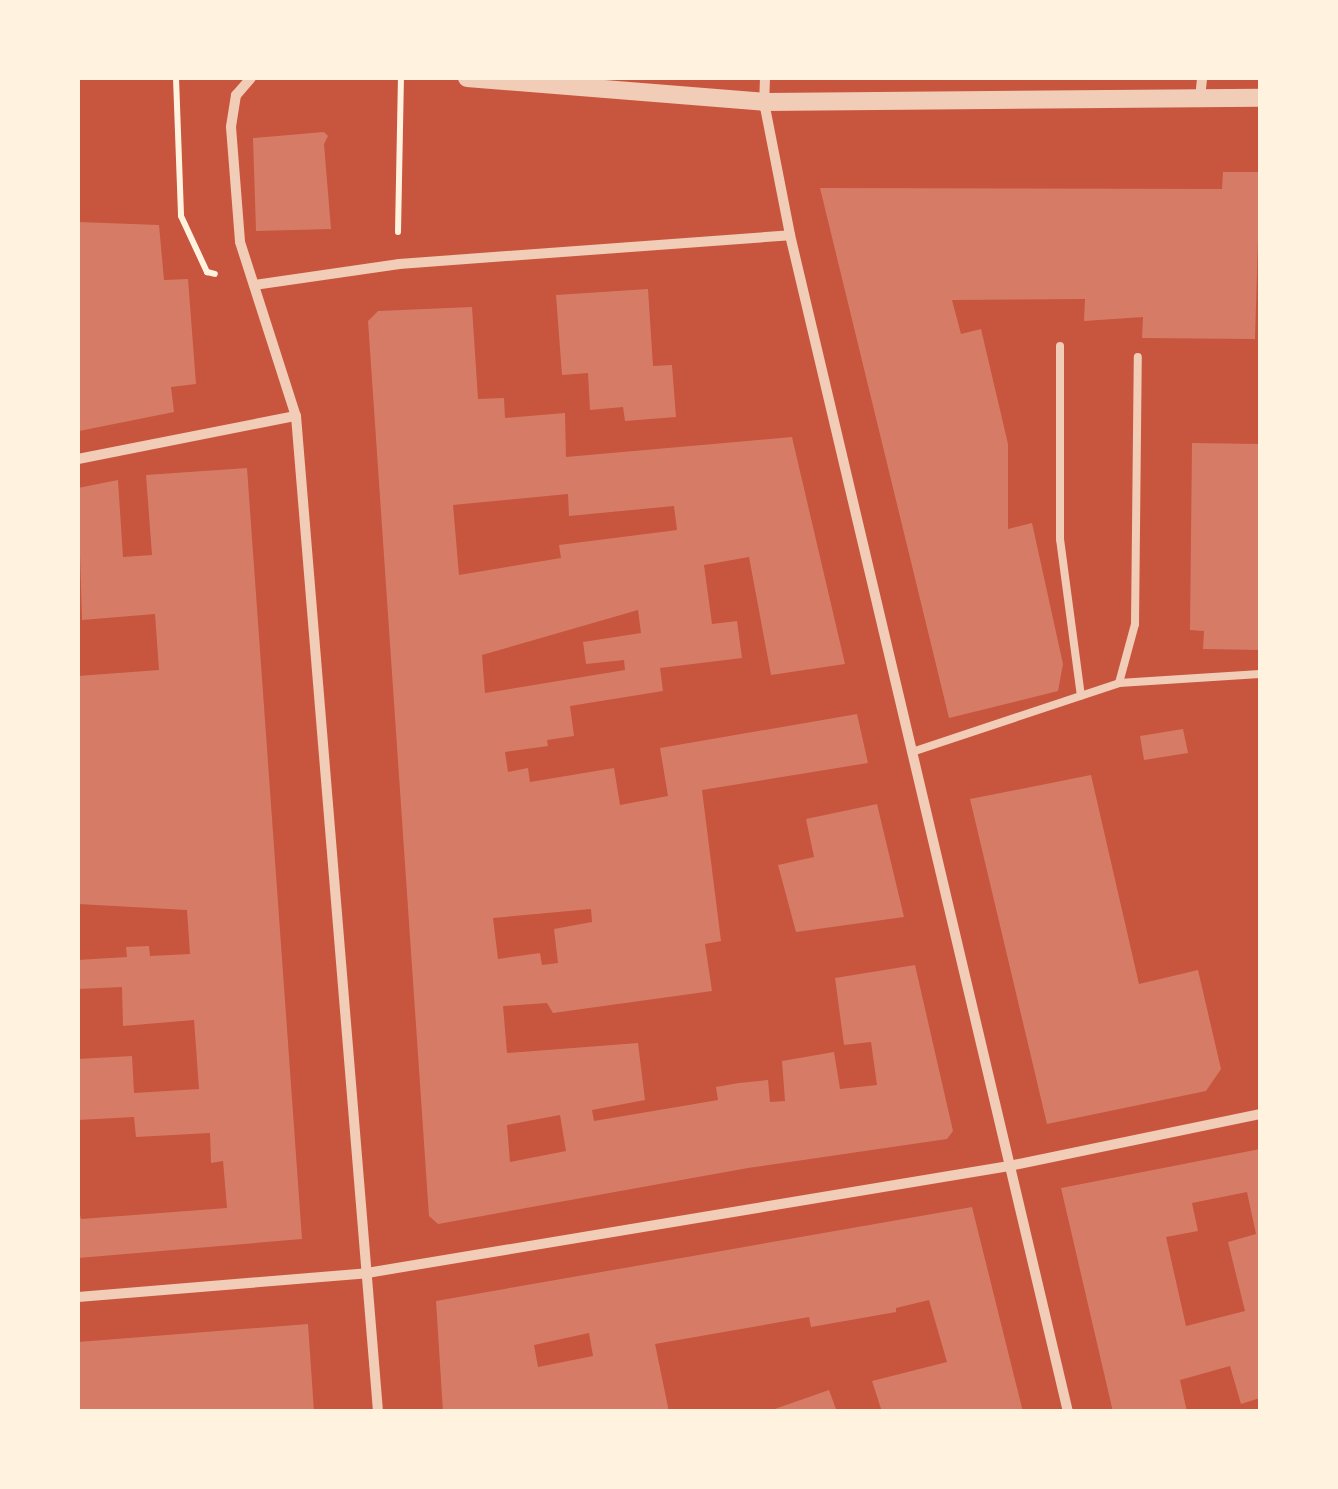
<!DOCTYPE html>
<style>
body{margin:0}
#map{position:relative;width:1338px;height:1489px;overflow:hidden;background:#c8553d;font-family:"IBM Plex Sans",sans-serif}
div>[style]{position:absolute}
.building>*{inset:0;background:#d67c66}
.path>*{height:6px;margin:-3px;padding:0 3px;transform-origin:3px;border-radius:3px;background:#fff3e0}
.service>*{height:8px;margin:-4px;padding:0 4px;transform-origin:4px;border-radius:4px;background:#f1ccb7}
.minor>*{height:10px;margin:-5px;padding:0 5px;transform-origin:5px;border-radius:5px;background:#f1ccb7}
.tertiary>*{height:18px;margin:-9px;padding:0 9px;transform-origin:9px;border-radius:9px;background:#f1ccb7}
span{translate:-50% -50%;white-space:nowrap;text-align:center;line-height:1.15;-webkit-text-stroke:8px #fff3e0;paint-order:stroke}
.frame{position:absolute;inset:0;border:80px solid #fff3e0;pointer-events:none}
</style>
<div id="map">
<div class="building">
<div style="clip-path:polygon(324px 132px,328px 136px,324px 144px,331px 229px,256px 231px,253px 138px)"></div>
<div style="clip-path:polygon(1223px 172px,1260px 172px,1255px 339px,1142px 338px,1143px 317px,1084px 321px,1085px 299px,952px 300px,961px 334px,981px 329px,1008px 444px,1008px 529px,1032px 523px,1063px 664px,1058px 691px,949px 718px,820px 188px,1222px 189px)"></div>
<div style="clip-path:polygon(78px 222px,159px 225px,164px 280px,188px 279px,196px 384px,171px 387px,174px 412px,79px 431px)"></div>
<div style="clip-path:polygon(648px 289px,653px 366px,672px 365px,676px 417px,625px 421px,623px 407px,590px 410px,588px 373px,562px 375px,556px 295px)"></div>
<div style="clip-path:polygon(evenodd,472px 307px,478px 399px,504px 398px,505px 418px,565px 413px,566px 457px,792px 437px,845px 664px,771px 675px,749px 557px,704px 565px,712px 624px,737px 621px,742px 658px,660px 668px,663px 691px,570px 706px,574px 736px,547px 740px,548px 746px,505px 752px,508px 772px,528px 768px,530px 782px,614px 768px,620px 805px,668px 796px,660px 748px,857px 714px,868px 763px,702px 790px,721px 941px,705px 944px,712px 991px,553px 1013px,547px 1003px,503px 1006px,507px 1053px,638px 1043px,645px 1100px,592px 1110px,594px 1121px,718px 1100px,716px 1087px,739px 1083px,768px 1080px,770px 1102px,785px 1101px,782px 1061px,834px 1052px,840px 1089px,877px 1085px,871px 1042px,844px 1045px,835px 978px,915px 965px,953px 1131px,947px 1139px,748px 1168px,438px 1224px,429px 1216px,368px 321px,378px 311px,472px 307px,568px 494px,569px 516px,674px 506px,677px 530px,559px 545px,561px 558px,459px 575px,453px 505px,568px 494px,472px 307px,638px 610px,641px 633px,583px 642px,586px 664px,624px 660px,625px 670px,485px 693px,482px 655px,638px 610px,472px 307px,591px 909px,592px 922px,554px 929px,558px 963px,542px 965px,540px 953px,498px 959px,493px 918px,591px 909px,472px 307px,560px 1115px,566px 1151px,510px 1162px,507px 1125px,560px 1115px)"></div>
<div style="clip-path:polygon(1192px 443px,1260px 444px,1260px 650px,1203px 649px,1204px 631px,1190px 630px)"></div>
<div style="clip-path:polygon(247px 468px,302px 1239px,78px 1258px,78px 1207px,81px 1219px,227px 1208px,223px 1161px,211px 1163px,210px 1133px,136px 1137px,134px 1117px,78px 1120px,78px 1059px,132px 1056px,134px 1093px,199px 1089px,194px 1020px,123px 1026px,122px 987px,78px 989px,78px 960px,127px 957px,126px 947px,149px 946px,150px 956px,190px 954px,187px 910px,78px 904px,78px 676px,159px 670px,155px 614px,82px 620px,78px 488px,118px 480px,123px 557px,152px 555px,146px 475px)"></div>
<div style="clip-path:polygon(1183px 729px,1188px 753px,1144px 760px,1140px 736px)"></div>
<div style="clip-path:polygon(1091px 775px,1139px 984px,1198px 970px,1221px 1069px,1206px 1091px,1047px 1124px,970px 799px)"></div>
<div style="clip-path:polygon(877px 804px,904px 917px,796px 932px,778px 865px,814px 857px,806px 819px)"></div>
<div style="clip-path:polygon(evenodd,1260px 1149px,1260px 1398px,1241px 1404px,1230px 1366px,1180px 1380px,1187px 1412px,1113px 1412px,1061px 1188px,1260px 1149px,1247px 1192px,1256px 1234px,1228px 1242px,1245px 1311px,1186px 1326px,1166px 1237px,1198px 1231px,1192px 1203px,1247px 1192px)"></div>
<div style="clip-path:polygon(evenodd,972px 1207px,1023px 1412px,882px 1412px,872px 1381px,947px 1362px,929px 1300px,896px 1308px,896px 1312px,811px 1327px,809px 1317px,655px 1344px,669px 1412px,443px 1412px,436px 1301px,972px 1207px,589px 1333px,593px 1356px,538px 1367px,534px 1345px,589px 1333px)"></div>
<div style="clip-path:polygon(308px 1324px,314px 1412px,78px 1412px,78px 1342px)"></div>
<div style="clip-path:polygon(829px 1390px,837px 1412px,769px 1412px,769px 1411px)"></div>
</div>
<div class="path">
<div style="left:176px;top:78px;width:138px;rotate:87.9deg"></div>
<div style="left:181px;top:216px;width:62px;rotate:65.1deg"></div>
<div style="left:207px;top:272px;width:8px;rotate:14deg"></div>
<div style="left:398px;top:232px;width:154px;rotate:-88.9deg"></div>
</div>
<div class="service">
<div style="left:1060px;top:346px;width:193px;rotate:90deg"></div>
<div style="left:1060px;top:539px;width:158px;rotate:82.4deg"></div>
<div style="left:1119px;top:683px;width:61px;rotate:-74.8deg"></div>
<div style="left:1135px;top:624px;width:267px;rotate:-89.4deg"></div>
<div style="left:912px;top:752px;width:218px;rotate:-18.4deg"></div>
<div style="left:1119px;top:683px;width:141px;rotate:-3.7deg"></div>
</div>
<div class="minor">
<div style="left:251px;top:78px;width:23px;rotate:131deg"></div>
<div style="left:236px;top:95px;width:32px;rotate:99deg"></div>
<div style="left:231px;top:127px;width:115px;rotate:85.5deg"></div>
<div style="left:240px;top:242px;width:183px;rotate:72.2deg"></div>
<div style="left:296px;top:416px;width:999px;rotate:85.29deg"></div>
<div style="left:765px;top:78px;width:24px;rotate:92deg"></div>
<div style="left:764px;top:102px;width:136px;rotate:78.9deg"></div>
<div style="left:790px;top:235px;width:1209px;rotate:76.71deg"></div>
<div style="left:1200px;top:98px;width:20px;rotate:-84deg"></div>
<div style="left:254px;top:285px;width:147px;rotate:-8.2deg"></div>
<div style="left:399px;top:264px;width:392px;rotate:-4.2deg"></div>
<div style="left:78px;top:459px;width:222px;rotate:-11.2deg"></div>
<div style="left:78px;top:1297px;width:290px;rotate:-4.7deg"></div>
<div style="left:367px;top:1273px;width:651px;rotate:-9.46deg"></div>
<div style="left:1009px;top:1166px;width:256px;rotate:-11.7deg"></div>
</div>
<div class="tertiary">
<div style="left:467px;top:78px;width:298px;rotate:4.6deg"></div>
<div style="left:764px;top:102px;width:496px;rotate:-0.5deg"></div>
</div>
<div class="frame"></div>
</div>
